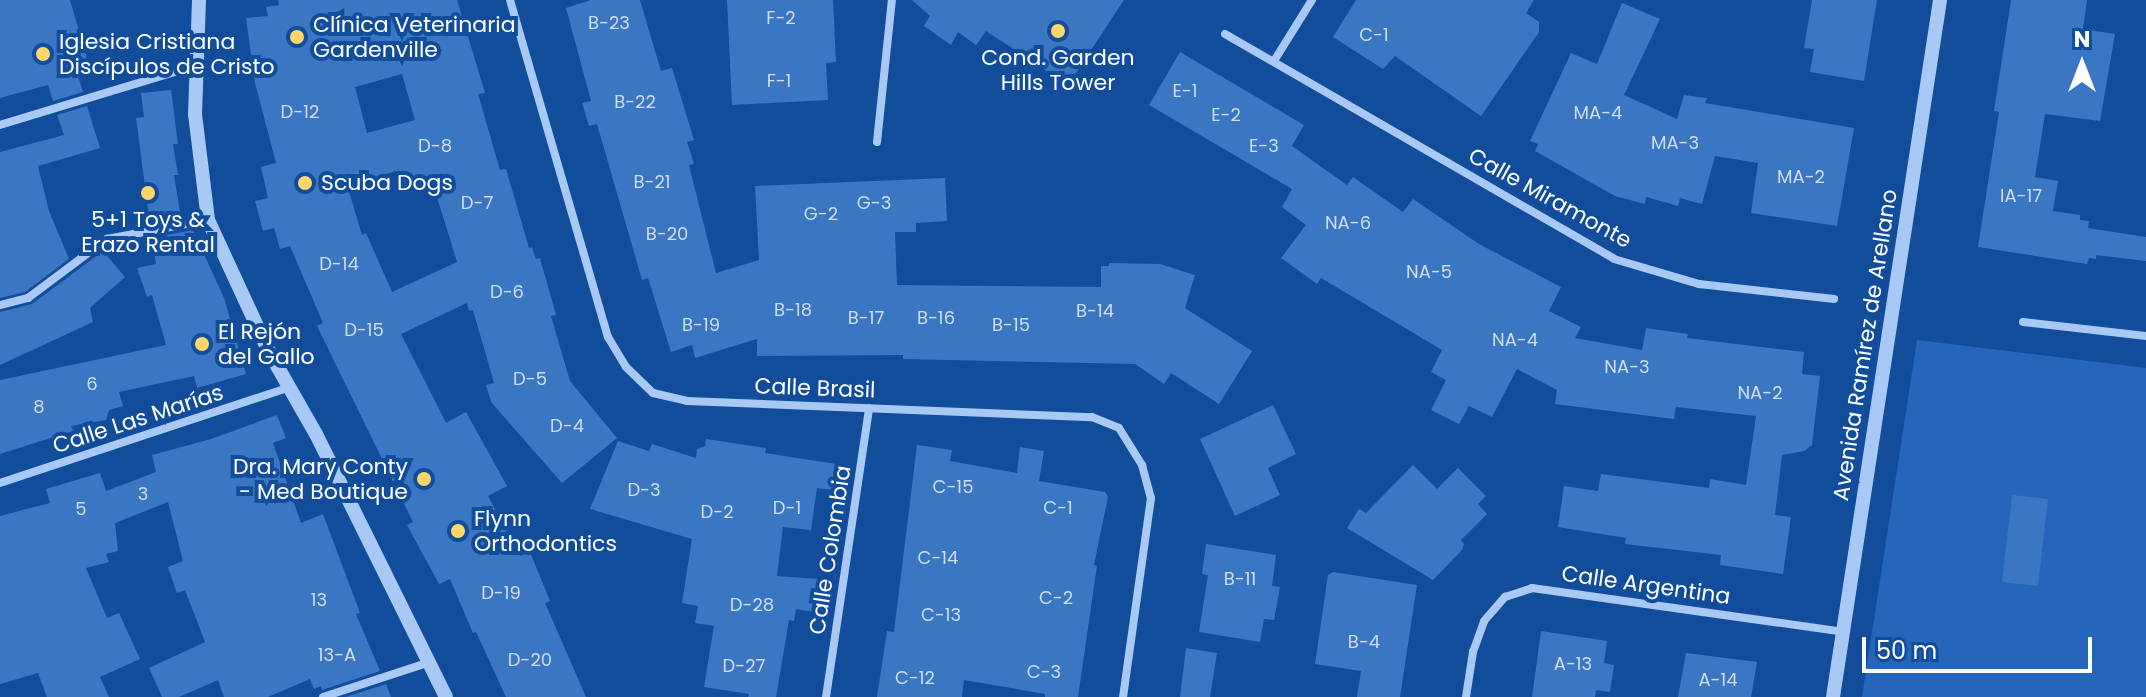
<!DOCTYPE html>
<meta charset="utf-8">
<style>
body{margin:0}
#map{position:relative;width:2146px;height:697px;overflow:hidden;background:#124d9c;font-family:Poppins,sans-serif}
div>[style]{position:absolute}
.green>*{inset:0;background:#2566bb}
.building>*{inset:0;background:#3b76c3}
.minor>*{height:8px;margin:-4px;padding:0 4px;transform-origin:4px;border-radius:4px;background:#a8c9f4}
.tertiary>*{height:14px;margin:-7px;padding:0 7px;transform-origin:7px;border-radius:7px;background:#a8c9f4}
.dots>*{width:22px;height:22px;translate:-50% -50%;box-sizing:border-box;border:4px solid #124d9c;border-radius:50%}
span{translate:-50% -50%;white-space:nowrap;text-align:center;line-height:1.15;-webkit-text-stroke:8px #124d9c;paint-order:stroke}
.number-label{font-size:18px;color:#ceddf0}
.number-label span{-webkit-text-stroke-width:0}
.poi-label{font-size:22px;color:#fff}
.left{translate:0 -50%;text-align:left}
.right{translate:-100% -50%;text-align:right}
.street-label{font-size:22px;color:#fff}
.north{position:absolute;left:2042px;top:24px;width:80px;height:80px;-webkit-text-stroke:6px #124d9c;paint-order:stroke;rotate:0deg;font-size:22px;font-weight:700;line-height:32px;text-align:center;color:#fff}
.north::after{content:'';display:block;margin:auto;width:28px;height:36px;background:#fff;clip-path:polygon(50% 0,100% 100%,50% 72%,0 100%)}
.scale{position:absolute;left:1862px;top:637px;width:230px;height:36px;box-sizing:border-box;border:4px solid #fff;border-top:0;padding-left:10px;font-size:24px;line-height:28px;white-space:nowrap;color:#fff;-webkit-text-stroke:6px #124d9c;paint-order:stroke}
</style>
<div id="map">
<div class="green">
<div style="clip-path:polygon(1917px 340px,2146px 368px,2146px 697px,1862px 697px)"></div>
</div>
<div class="building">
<div style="clip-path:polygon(0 0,70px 0,91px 72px,78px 76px,83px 92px,53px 101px,48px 85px,0 98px)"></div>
<div style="clip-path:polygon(evenodd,278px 0,457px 0,485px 93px,478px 94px,500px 170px,506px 169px,529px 248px,532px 247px,536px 259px,540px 258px,556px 315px,551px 316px,570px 381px,617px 438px,562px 483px,491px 402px,486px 385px,494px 383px,473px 310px,469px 311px,467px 303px,401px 334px,446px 423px,466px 412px,507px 486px,488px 496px,520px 556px,530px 552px,550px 601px,545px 603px,586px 697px,506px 697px,476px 632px,473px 633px,450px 579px,439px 584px,407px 525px,413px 522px,317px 326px,323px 323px,290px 246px,280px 249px,274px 228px,263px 231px,255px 201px,268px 198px,261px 167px,276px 163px,255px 83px,246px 18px,268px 16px,266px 7px,279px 5px,278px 0,402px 74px,415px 120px,367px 133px,355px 87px,402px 74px,278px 0,396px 171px,403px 193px,433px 184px,457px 262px,392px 292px,366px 233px,362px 235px,347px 185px,396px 171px)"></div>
<div style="clip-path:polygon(591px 0,640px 0,661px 71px,672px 68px,694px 140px,687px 142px,694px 164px,689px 165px,716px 273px,759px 260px,755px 186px,945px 178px,947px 221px,916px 223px,916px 232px,895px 232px,897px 285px,1101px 287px,1101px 266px,1109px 266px,1109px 263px,1160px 264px,1195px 275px,1185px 308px,1252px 351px,1219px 404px,1171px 373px,1164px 384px,1135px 364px,903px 359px,903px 355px,757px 356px,757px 339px,695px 358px,692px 345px,671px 352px,648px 278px,642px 280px,597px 124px,589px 126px,582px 103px,591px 101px,566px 8px)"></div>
<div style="clip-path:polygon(727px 0,833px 0,836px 62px,826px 63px,828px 100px,732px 105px)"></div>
<div style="clip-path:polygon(912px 0,1124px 0,1068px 85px,986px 31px,976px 45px,958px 32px,951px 45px,924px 26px,930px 16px)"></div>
<div style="clip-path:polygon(1356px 0,1534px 0,1526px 13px,1539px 22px,1539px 32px,1481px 116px,1395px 56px,1383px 69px,1333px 37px)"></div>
<div style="clip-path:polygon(1812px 0,1877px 0,1864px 81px,1810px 72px,1814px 49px,1804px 48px)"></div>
<div style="clip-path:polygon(2011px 0,2087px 0,2083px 29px,2115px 34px,2100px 121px,2045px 114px,2035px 177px,2058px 181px,2053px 211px,2080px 215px,2080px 220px,2089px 221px,2088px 228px,2146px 237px,2146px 261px,2096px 255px,2096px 259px,2089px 258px,2087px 264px,1978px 247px,1999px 112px,1994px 111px)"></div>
<div style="clip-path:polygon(1622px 3px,1660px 19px,1624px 95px,1677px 119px,1684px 95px,1707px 98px,1705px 103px,1854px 128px,1837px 226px,1751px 213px,1758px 163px,1715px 156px,1702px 204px,1680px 198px,1678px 206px,1646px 197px,1645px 204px,1615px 196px,1535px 151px,1538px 144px,1530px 141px,1571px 53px,1597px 64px)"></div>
<div style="clip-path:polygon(1180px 52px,1304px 125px,1292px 146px,1347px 185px,1353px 177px,1403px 212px,1413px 199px,1479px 244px,1561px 287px,1549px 311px,1581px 327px,1575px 338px,1642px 350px,1646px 328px,1688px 334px,1687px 338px,1804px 352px,1802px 374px,1820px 376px,1812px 445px,1804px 451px,1782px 455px,1775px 515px,1791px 517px,1783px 574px,1720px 565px,1721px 555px,1625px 544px,1626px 538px,1558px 527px,1564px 486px,1598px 491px,1601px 474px,1709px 488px,1710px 479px,1746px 485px,1756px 416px,1676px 407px,1674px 419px,1555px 404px,1557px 390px,1517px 369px,1492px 417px,1469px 406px,1459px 424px,1431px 410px,1446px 380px,1431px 372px,1442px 350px,1321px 278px,1317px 284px,1281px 258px,1306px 225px,1282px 207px,1292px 189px,1149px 105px)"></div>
<div style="clip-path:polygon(171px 90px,178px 144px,173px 144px,178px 175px,174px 175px,181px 218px,150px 224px,136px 118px,144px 117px,141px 93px)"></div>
<div style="clip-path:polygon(87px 106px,100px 148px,38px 166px,49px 211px,69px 259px,25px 292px,0 298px,0 152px,64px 135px,57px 115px)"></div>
<div style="clip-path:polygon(193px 230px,224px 298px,246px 374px,197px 388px,194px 376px,119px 392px,123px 406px,109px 410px,106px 420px,71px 426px,73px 431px,0 454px,0 380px,166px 345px,152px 295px,147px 297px,137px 268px,156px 264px,152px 238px)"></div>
<div style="clip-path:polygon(103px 251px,125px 277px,90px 308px,93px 322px,0 365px,0 312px,32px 304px)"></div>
<div style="clip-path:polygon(1273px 405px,1296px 454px,1268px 468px,1280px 495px,1235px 516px,1200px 439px)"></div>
<div style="clip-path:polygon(277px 415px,286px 438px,273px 443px,301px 523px,323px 514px,360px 613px,356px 614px,380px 671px,322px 690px,321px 686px,314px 689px,310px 679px,268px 697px,224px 697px,218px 680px,179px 697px,162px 697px,149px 668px,205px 642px,185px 590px,177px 593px,168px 567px,183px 561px,168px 502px,115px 523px,118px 551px,106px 554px,109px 562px,86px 568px,107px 618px,119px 613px,140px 659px,100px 677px,109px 697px,47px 697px,38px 673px,0 684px,0 516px,50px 503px,46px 489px,100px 473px,106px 491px,156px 472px,152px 455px,211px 439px)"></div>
<div style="clip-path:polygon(706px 439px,766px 448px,765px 453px,836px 464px,833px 490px,817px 488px,811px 530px,783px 527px,777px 576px,819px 579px,813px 612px,796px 609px,794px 621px,789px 620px,776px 697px,748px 697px,749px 694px,704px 687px,714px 626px,695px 623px,698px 606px,682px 603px,692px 539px,590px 509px,618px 441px,649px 451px,652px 444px,696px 458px,697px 449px,705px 446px)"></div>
<div style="clip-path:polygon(917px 445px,952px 450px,950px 461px,1017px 473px,1020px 447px,1044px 451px,1039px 481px,1105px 492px,1108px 497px,1094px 565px,1097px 566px,1078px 697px,1045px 697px,1045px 694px,964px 680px,962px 697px,877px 697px,887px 631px,894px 632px)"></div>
<div style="clip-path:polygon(1413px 465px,1437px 489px,1458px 468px,1486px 496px,1478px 504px,1487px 514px,1461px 540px,1464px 544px,1462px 550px,1433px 580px,1347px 528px,1359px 509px,1366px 513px)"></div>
<div style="clip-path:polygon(2012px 495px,2048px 499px,2038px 586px,2002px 582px)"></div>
<div style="clip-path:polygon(1206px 544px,1276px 555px,1272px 586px,1280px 587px,1274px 620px,1264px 619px,1260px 642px,1199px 632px,1208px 575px,1202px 574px)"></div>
<div style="clip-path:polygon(1333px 572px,1417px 585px,1400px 697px,1357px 697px,1361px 671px,1315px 664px,1328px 575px)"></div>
<div style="clip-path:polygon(1541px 631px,1607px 641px,1604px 663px,1614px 665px,1610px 692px,1596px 690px,1595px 697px,1532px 697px)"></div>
<div style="clip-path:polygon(1186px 648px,1217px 653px,1210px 697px,1180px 697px)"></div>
<div style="clip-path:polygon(1686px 653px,1757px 662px,1751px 697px,1678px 697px)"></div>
<div style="clip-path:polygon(386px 684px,391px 697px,346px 697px)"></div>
</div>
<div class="minor">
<div style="left:510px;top:0;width:351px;rotate:73.8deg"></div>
<div style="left:608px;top:337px;width:35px;rotate:59deg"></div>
<div style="left:626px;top:367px;width:37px;rotate:44deg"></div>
<div style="left:653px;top:393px;width:35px;rotate:13deg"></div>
<div style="left:687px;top:401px;width:405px;rotate:2.3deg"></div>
<div style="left:1092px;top:417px;width:29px;rotate:22deg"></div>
<div style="left:1119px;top:428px;width:44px;rotate:58.1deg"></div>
<div style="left:1142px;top:465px;width:34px;rotate:75deg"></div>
<div style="left:1151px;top:498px;width:201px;rotate:98deg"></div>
<div style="left:1225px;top:34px;width:449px;rotate:30deg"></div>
<div style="left:1614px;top:259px;width:89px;rotate:16.4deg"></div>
<div style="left:1699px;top:284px;width:136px;rotate:6.3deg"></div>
<div style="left:1274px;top:61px;width:72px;rotate:-58.1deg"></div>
<div style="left:0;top:125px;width:206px;rotate:-16.9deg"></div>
<div style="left:877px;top:142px;width:143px;rotate:-84deg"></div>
<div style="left:0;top:305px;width:29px;rotate:-14deg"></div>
<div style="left:28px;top:298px;width:99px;rotate:-36.8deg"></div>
<div style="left:107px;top:239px;width:103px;rotate:-10.7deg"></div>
<div style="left:2023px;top:322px;width:124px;rotate:6.5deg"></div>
<div style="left:0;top:483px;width:302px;rotate:-18.3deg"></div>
<div style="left:323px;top:697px;width:113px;rotate:-18.1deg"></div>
<div style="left:826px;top:697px;width:292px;rotate:-81.5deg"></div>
<div style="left:1466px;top:697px;width:46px;rotate:-81.2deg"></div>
<div style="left:1473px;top:652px;width:33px;rotate:-70deg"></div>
<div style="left:1484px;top:621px;width:32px;rotate:-49deg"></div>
<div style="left:1505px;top:597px;width:28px;rotate:-18deg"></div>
<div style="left:1532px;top:588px;width:315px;rotate:8deg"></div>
</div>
<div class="tertiary">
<div style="left:199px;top:0;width:114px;rotate:92deg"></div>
<div style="left:195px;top:114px;width:107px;rotate:83deg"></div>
<div style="left:208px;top:220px;width:143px;rotate:65.2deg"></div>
<div style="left:268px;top:350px;width:97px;rotate:60.3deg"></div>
<div style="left:316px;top:434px;width:293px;rotate:63.7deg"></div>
<div style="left:1833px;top:697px;width:705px;rotate:-81.27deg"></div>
</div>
<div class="dots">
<div style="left:1058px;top:31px;background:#ffd66b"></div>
<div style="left:297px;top:37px;background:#ffd66b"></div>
<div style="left:43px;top:54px;background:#ffd66b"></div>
<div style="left:305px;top:183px;background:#ffd66b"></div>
<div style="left:148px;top:193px;background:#ffd66b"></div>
<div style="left:202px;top:344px;background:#ffd66b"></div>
<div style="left:424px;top:479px;background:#ffd66b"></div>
<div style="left:458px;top:531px;background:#ffd66b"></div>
</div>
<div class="number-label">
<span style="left:781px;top:18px">F-2</span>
<span style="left:609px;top:23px">B-23</span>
<span style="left:1374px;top:35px">C-1</span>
<span style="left:779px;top:81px">F-1</span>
<span style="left:1185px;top:91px">E-1</span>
<span style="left:635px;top:102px">B-22</span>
<span style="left:300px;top:112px">D-12</span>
<span style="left:1598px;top:113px">MA-4</span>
<span style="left:1226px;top:115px">E-2</span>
<span style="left:1675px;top:143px">MA-3</span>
<span style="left:435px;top:146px">D-8</span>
<span style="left:1264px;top:146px">E-3</span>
<span style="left:1801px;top:177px">MA-2</span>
<span style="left:652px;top:182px">B-21</span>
<span style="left:2021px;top:196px">IA-17</span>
<span style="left:477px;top:203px">D-7</span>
<span style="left:874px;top:203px">G-3</span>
<span style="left:821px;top:214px">G-2</span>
<span style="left:1348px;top:223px">NA-6</span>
<span style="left:667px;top:234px">B-20</span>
<span style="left:339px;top:264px">D-14</span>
<span style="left:1429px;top:272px">NA-5</span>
<span style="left:507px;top:292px">D-6</span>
<span style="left:793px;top:310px">B-18</span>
<span style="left:1095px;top:311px">B-14</span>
<span style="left:866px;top:318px">B-17</span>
<span style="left:936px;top:318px">B-16</span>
<span style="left:701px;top:325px">B-19</span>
<span style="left:1011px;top:325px">B-15</span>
<span style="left:364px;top:330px">D-15</span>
<span style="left:1515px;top:340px">NA-4</span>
<span style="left:1627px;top:367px">NA-3</span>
<span style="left:530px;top:379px">D-5</span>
<span style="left:92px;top:384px">6</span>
<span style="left:1760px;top:393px">NA-2</span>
<span style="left:39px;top:407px">8</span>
<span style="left:567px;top:426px">D-4</span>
<span style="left:953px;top:487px">C-15</span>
<span style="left:644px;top:490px">D-3</span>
<span style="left:143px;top:494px">3</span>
<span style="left:787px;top:508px">D-1</span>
<span style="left:1058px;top:508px">C-1</span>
<span style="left:81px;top:509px">5</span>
<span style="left:717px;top:512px">D-2</span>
<span style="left:938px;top:558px">C-14</span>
<span style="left:1240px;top:579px">B-11</span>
<span style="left:501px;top:593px">D-19</span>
<span style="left:1056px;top:598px">C-2</span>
<span style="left:319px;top:600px">13</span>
<span style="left:752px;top:605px">D-28</span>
<span style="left:941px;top:615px">C-13</span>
<span style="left:1364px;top:642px">B-4</span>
<span style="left:337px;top:655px">13-A</span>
<span style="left:530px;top:660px">D-20</span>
<span style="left:1573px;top:664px">A-13</span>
<span style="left:744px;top:666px">D-27</span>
<span style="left:1044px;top:672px">C-3</span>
<span style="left:915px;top:678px">C-12</span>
<span style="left:1718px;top:680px">A-14</span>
</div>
<div class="poi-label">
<span class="left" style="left:313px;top:37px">Clínica Veterinaria<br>Gardenville</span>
<span class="left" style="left:59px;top:54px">Iglesia Cristiana<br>Discípulos de Cristo</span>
<span style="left:1058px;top:70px">Cond. Garden<br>Hills Tower</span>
<span class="left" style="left:321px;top:183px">Scuba Dogs</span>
<span style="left:148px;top:232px">5+1 Toys &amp;<br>Erazo Rental</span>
<span class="left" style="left:218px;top:344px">El Rejón<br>del Gallo</span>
<span class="right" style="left:408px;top:479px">Dra. Mary Conty<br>- Med Boutique</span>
<span class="left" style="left:474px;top:531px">Flynn<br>Orthodontics</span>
</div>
<div class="street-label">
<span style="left:1550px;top:198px;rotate:29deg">Calle Miramonte</span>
<span style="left:1865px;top:345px;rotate:-81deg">Avenida Ramírez de Arellano</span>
<span style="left:815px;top:388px;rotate:2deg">Calle Brasil</span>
<span style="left:138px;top:419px;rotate:-18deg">Calle Las Marías</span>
<span style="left:830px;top:550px;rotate:-81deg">Calle Colombia</span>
<span style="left:1646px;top:585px;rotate:8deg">Calle Argentina</span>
</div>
<div class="north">N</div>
<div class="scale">50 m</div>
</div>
